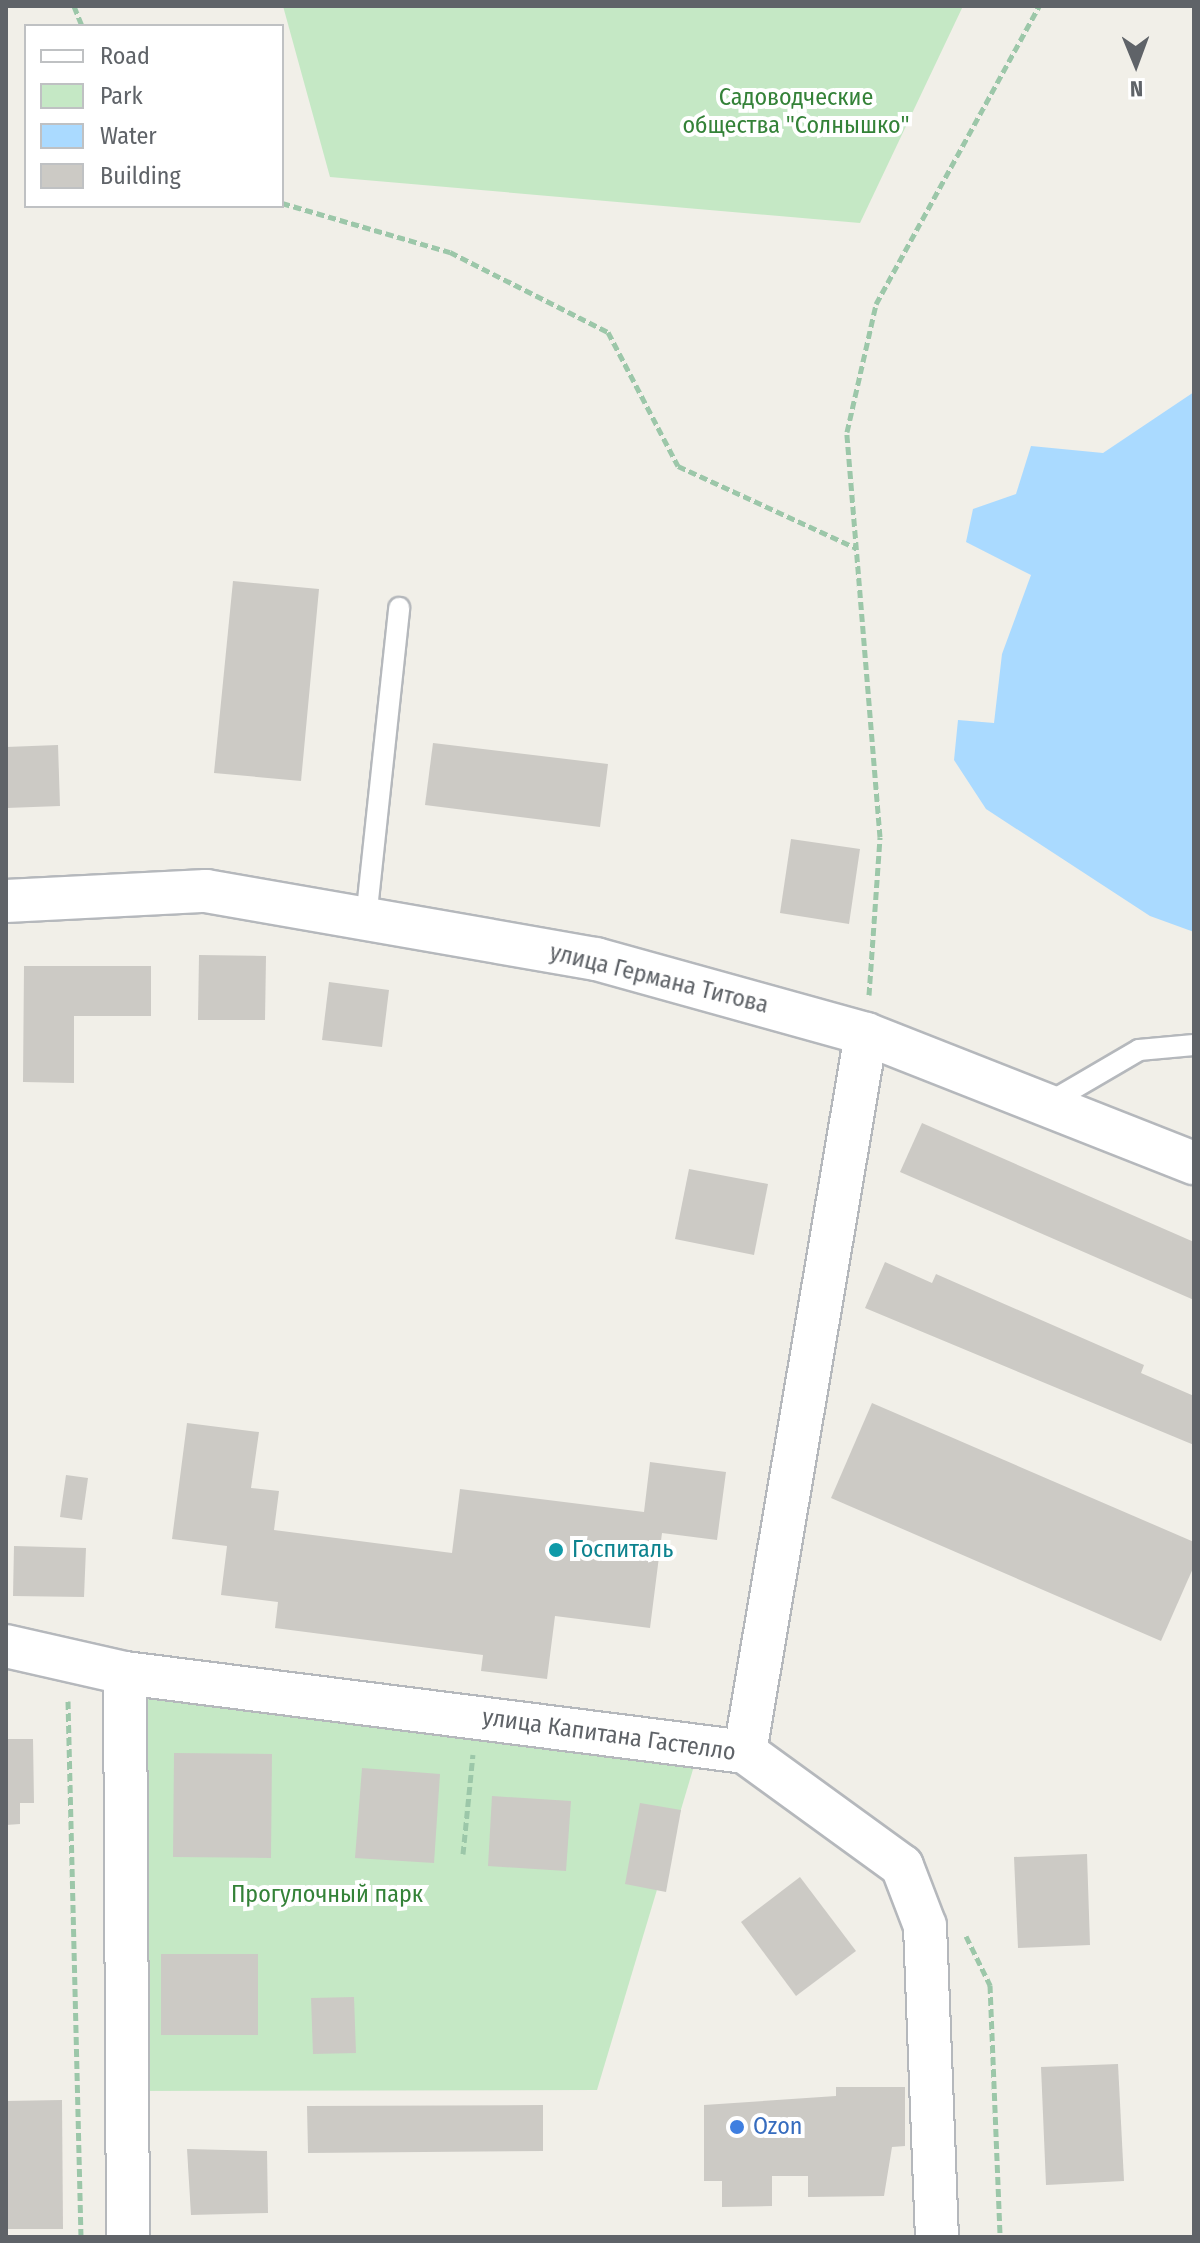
<!DOCTYPE html>
<meta charset="utf-8">
<style>
body{margin:0}
#map{position:relative;width:1200px;height:2243px;overflow:hidden;background:#f1efe8;font-family:"Fira Sans Condensed",sans-serif}
div>[style]{position:absolute}
.green>*{inset:0;background:#c5e8c5}
.water>*{inset:0;background:#aadaff}
.building>*{inset:0;background:#cccac5}
.path>*{height:5px;margin-top:-2.5px;transform-origin:0;background:repeating-linear-gradient(90deg,#9cc7a9 0 8px,transparent 0 12px)}
.roads{filter:drop-shadow(2px 0 #b5b8bc) drop-shadow(-2px 0 #b5b8bc) drop-shadow(0 2px #b5b8bc) drop-shadow(0 -2px #b5b8bc)}
.service>*{height:20px;margin:-10px;padding:0 10px;transform-origin:10px;border-radius:10px;background:#fff}
.minor>*{height:42px;margin:-21px;padding:0 21px;transform-origin:21px;border-radius:21px;background:#fff}
.dots>*{width:22px;height:22px;translate:-50% -50%;box-sizing:border-box;border:4px solid #fff;border-radius:50%}
span{translate:-50% -50%;white-space:nowrap;text-align:center;line-height:1.15;-webkit-text-stroke:8px #fff;paint-order:stroke}
.park-label{font-size:24px;color:#348238}
.street-label{font-size:24px;color:#5f6368}
.culture-label{font-size:24px;color:#0d838f}
.left{translate:0 -50%;text-align:left}
.shop-label{font-size:24px;color:#366cbe}
.frame{position:absolute;inset:0;border:8px solid #5f6368;pointer-events:none}
.legend{position:absolute;left:24px;top:24px;width:260px;height:184px;box-sizing:border-box;background:#fff;border:2px solid #bfc1c3;margin:0;padding:10px 14px;list-style:none;font-size:24px;color:#5f6368}
.legend li{display:flex;align-items:center;gap:16px;height:40px}
.legend b{width:40px;border:2px solid #bfc1c3}
.north{position:absolute;left:1096px;top:24px;width:80px;height:80px;-webkit-text-stroke:6px #fff;paint-order:stroke;rotate:179deg;font-size:22px;font-weight:700;line-height:32px;text-align:center;color:#5f6368}
.north::after{content:'';display:block;margin:auto;width:28px;height:36px;background:#5f6368;clip-path:polygon(50% 0,100% 100%,50% 72%,0 100%)}
</style>
<div id="map">
<div class="green">
<div style="clip-path:polygon(283px 6px,963px 6px,860px 223px,330px 177px)"></div>
<div style="clip-path:polygon(125px 1673px,700px 1746px,597px 2090px,127px 2091px)"></div>
</div>
<div class="water">
<div style="clip-path:polygon(1194px 392px,1194px 932px,1150px 916px,986px 809px,954px 760px,958px 720px,994px 723px,1002px 654px,1031px 575px,966px 542px,973px 509px,1016px 494px,1031px 446px,1103px 453px)"></div>
</div>
<div class="building">
<div style="clip-path:polygon(233px 581px,319px 589px,301px 781px,214px 773px)"></div>
<div style="clip-path:polygon(433px 743px,608px 764px,600px 827px,425px 805px)"></div>
<div style="clip-path:polygon(58px 745px,60px 806px,6px 808px,6px 747px)"></div>
<div style="clip-path:polygon(791px 839px,860px 849px,849px 924px,780px 913px)"></div>
<div style="clip-path:polygon(199px 955px,266px 956px,265px 1020px,198px 1020px)"></div>
<div style="clip-path:polygon(24px 966px,151px 966px,151px 1016px,74px 1016px,74px 1083px,23px 1082px)"></div>
<div style="clip-path:polygon(329px 982px,389px 990px,382px 1047px,322px 1040px)"></div>
<div style="clip-path:polygon(922px 1123px,1194px 1242px,1194px 1300px,900px 1172px)"></div>
<div style="clip-path:polygon(689px 1169px,768px 1184px,754px 1255px,675px 1239px)"></div>
<div style="clip-path:polygon(885px 1262px,932px 1283px,936px 1274px,1144px 1365px,1141px 1373px,1194px 1396px,1194px 1445px,865px 1308px)"></div>
<div style="clip-path:polygon(872px 1403px,1194px 1542px,1194px 1566px,1161px 1641px,831px 1498px)"></div>
<div style="clip-path:polygon(187px 1423px,259px 1432px,251px 1488px,279px 1491px,274px 1530px,452px 1553px,460px 1489px,644px 1512px,650px 1462px,726px 1472px,717px 1540px,662px 1533px,650px 1628px,555px 1616px,547px 1679px,481px 1671px,483px 1655px,275px 1628px,278px 1602px,221px 1595px,227px 1546px,172px 1539px)"></div>
<div style="clip-path:polygon(66px 1475px,88px 1478px,82px 1520px,60px 1517px)"></div>
<div style="clip-path:polygon(14px 1546px,86px 1548px,84px 1597px,13px 1596px)"></div>
<div style="clip-path:polygon(6px 1739px,33px 1739px,34px 1803px,20px 1803px,20px 1824px,6px 1825px)"></div>
<div style="clip-path:polygon(174px 1753px,272px 1754px,271px 1858px,173px 1857px)"></div>
<div style="clip-path:polygon(362px 1768px,440px 1774px,434px 1863px,355px 1858px)"></div>
<div style="clip-path:polygon(492px 1796px,571px 1801px,566px 1871px,488px 1866px)"></div>
<div style="clip-path:polygon(640px 1803px,681px 1810px,666px 1892px,625px 1884px)"></div>
<div style="clip-path:polygon(1087px 1854px,1090px 1945px,1018px 1948px,1014px 1857px)"></div>
<div style="clip-path:polygon(800px 1877px,856px 1951px,796px 1996px,741px 1922px)"></div>
<div style="clip-path:polygon(161px 1954px,258px 1954px,258px 2035px,161px 2035px)"></div>
<div style="clip-path:polygon(354px 1997px,356px 2053px,313px 2054px,311px 1998px)"></div>
<div style="clip-path:polygon(1118px 2064px,1124px 2181px,1046px 2185px,1041px 2067px)"></div>
<div style="clip-path:polygon(836px 2087px,905px 2087px,905px 2146px,892px 2147px,884px 2196px,808px 2197px,808px 2176px,772px 2176px,772px 2206px,722px 2207px,722px 2181px,704px 2181px,704px 2105px,836px 2096px)"></div>
<div style="clip-path:polygon(62px 2100px,63px 2229px,6px 2229px,6px 2101px)"></div>
<div style="clip-path:polygon(543px 2105px,543px 2151px,308px 2153px,307px 2106px)"></div>
<div style="clip-path:polygon(187px 2149px,267px 2151px,268px 2213px,191px 2215px)"></div>
</div>
<div class="path">
<div style="left:74px;top:6px;width:22px;rotate:68deg"></div>
<div style="left:282px;top:203px;width:175px;rotate:16.3deg"></div>
<div style="left:450px;top:252px;width:177px;rotate:26.9deg"></div>
<div style="left:608px;top:332px;width:151px;rotate:62.4deg"></div>
<div style="left:678px;top:466px;width:196px;rotate:24.7deg"></div>
<div style="left:869px;top:995px;width:158px;rotate:-86deg"></div>
<div style="left:880px;top:837px;width:406px;rotate:-94.7deg"></div>
<div style="left:847px;top:432px;width:131px;rotate:-77.2deg"></div>
<div style="left:876px;top:304px;width:340px;rotate:-61.3deg"></div>
<div style="left:68px;top:1701px;width:536px;rotate:88.61deg"></div>
<div style="left:463px;top:1854px;width:100px;rotate:-84.3deg"></div>
<div style="left:966px;top:1936px;width:55px;rotate:63.9deg"></div>
<div style="left:990px;top:1985px;width:252px;rotate:87.7deg"></div>
</div>
<div class="roads">
<div class="service">
<div style="left:366px;top:919px;width:313px;rotate:-83.9deg"></div>
<div style="left:1045px;top:1105px;width:109px;rotate:-30.3deg"></div>
<div style="left:1139px;top:1050px;width:55px;rotate:-5.2deg"></div>
</div>
<div class="minor">
<div style="left:6px;top:901px;width:200px;rotate:-2.9deg"></div>
<div style="left:206px;top:891px;width:396px;rotate:9.9deg"></div>
<div style="left:596px;top:959px;width:280px;rotate:15.5deg"></div>
<div style="left:866px;top:1034px;width:352px;rotate:21.5deg"></div>
<div style="left:6px;top:1646px;width:122px;rotate:12.8deg"></div>
<div style="left:125px;top:1673px;width:625px;rotate:7.26deg"></div>
<div style="left:745px;top:1752px;width:194px;rotate:36deg"></div>
<div style="left:902px;top:1866px;width:64px;rotate:69deg"></div>
<div style="left:925px;top:1926px;width:311px;rotate:87.8deg"></div>
<div style="left:125px;top:1673px;width:564px;rotate:89.7deg"></div>
<div style="left:745px;top:1752px;width:728px;rotate:-80.43deg"></div>
</div>
</div>
<div class="dots">
<div style="left:556px;top:1550px;background:#0f9aa8"></div>
<div style="left:737px;top:2127px;background:#3f7fe0"></div>
</div>
<div class="park-label">
<span style="left:796px;top:112px">Садоводческие<br>общества "Солнышко"</span>
<span style="left:327px;top:1895px">Прогулочный парк</span>
</div>
<div class="street-label">
<span style="left:659px;top:979px;rotate:14deg">улица Германа Титова</span>
<span style="left:609px;top:1735px;rotate:8deg">улица Капитана Гастелло</span>
</div>
<div class="culture-label">
<span class="left" style="left:572px;top:1550px">Госпиталь</span>
</div>
<div class="shop-label">
<span class="left" style="left:753px;top:2127px">Ozon</span>
</div>
<div class="frame"></div>
<ul class="legend">
<li><b style="height:10px;background:#fff"></b>Road</li>
<li><b style="height:22px;background:#c5e8c5"></b>Park</li>
<li><b style="height:22px;background:#aadaff"></b>Water</li>
<li><b style="height:22px;background:#cccac5"></b>Building</li>
</ul>
<div class="north">N</div>
</div>
